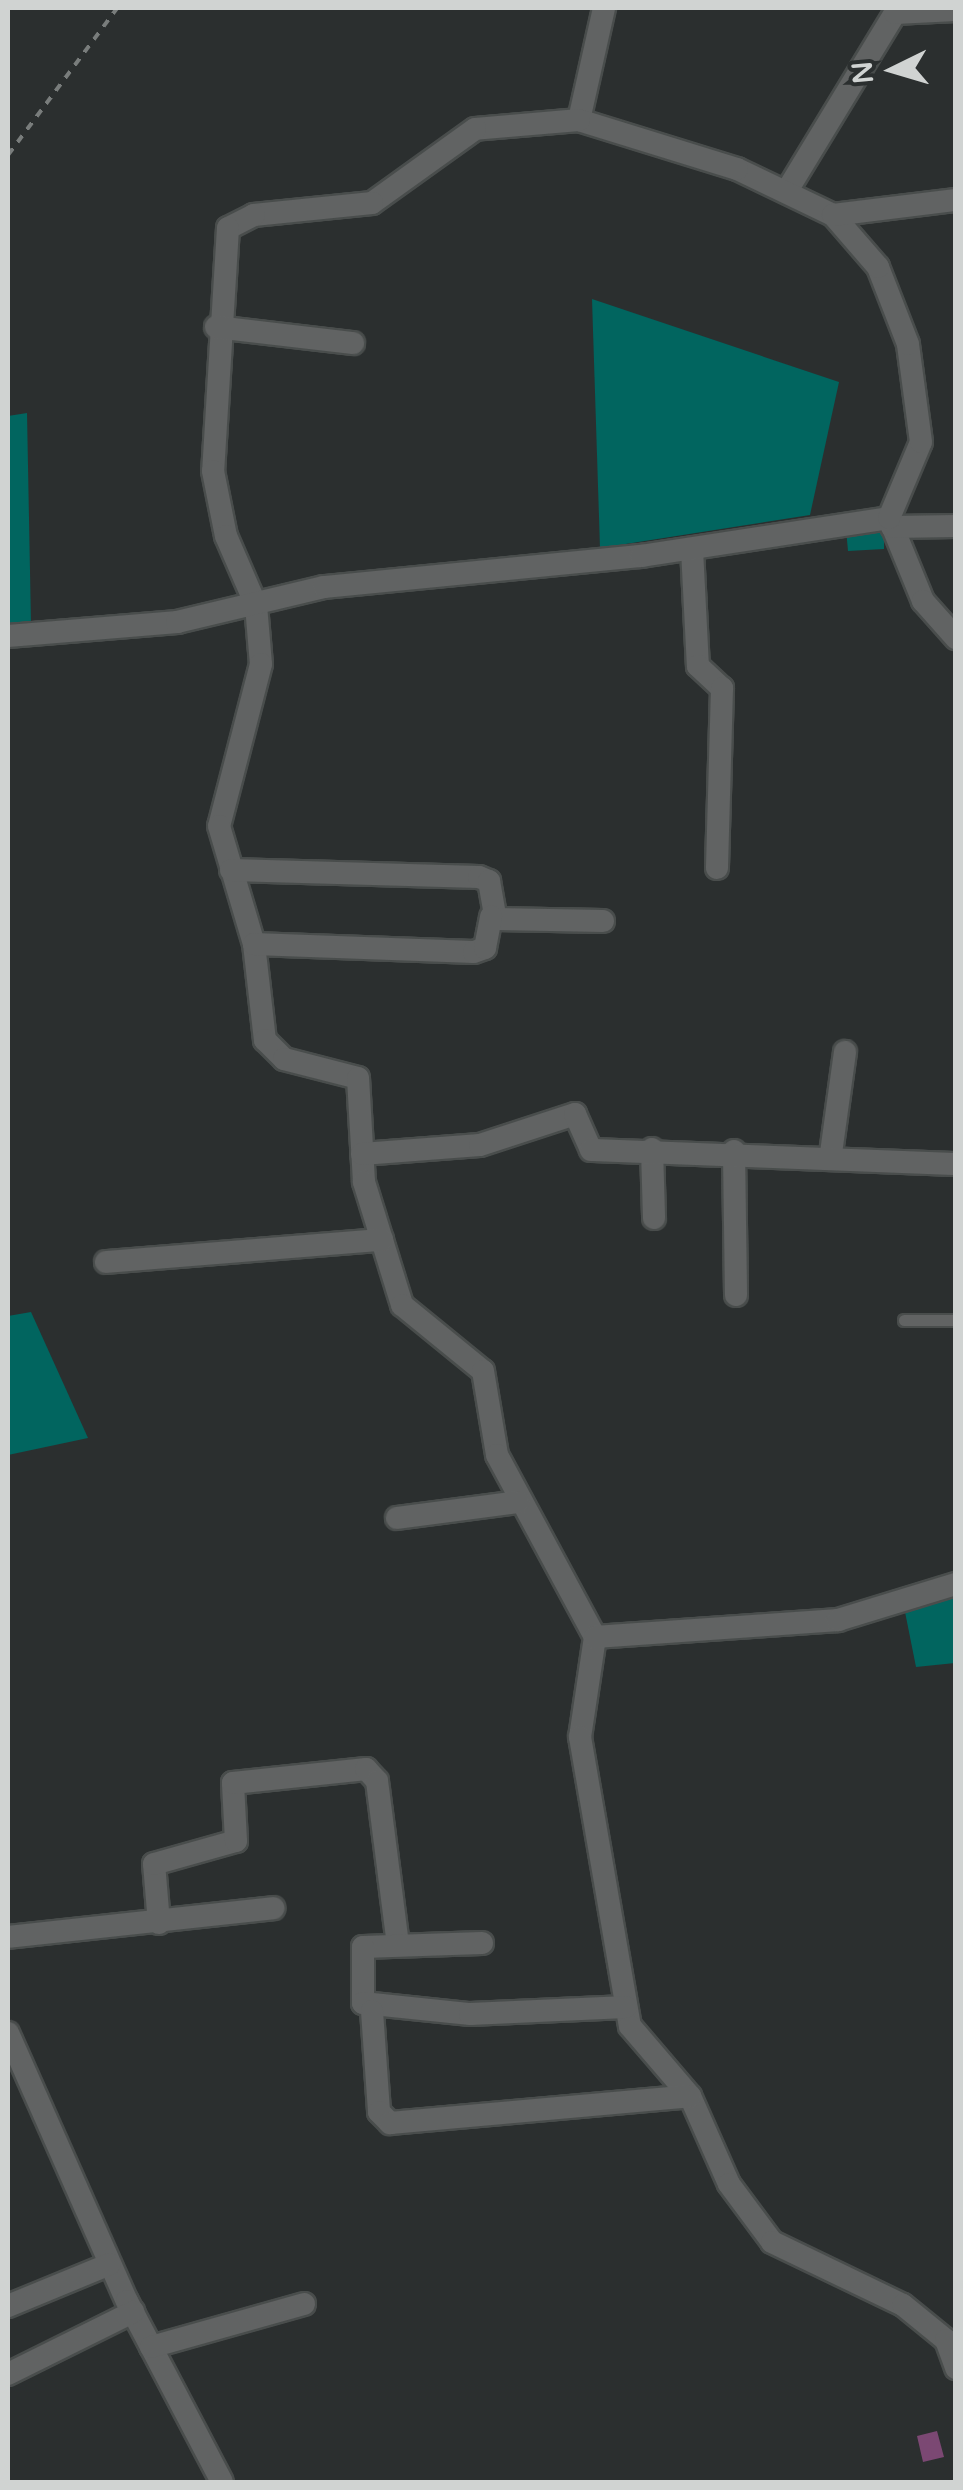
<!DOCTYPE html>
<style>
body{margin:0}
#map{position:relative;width:963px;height:2490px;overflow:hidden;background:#2b2f2f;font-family:"Varela Round",sans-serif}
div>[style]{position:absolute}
.green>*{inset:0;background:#01655f}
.building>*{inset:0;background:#7b4873}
.path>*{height:4px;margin-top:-2px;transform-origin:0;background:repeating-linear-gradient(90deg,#797d7c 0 8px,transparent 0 16px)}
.roads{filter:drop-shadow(2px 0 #494d4c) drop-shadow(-2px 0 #494d4c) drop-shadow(0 2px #494d4c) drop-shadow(0 -2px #494d4c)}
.service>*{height:11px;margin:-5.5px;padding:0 5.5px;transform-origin:5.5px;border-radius:5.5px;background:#616363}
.minor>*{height:22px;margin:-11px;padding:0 11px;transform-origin:11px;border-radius:11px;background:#616363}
span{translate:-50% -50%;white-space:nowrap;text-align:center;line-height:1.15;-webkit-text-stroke:8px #2b2f2f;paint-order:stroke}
.frame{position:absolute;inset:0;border:10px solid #d0d3d2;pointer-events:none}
.north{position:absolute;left:843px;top:20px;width:100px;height:100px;-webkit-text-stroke:8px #2b2f2f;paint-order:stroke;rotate:265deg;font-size:28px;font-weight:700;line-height:40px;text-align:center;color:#d0d3d2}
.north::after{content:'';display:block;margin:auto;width:35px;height:45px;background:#d0d3d2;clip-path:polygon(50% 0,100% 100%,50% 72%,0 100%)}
</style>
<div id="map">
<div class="green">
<div style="clip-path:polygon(592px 299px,839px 382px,810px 515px,600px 548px)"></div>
<div style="clip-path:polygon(27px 413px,31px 624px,8px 625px,8px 416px)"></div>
<div style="clip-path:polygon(884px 523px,884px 549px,848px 551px,846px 529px)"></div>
<div style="clip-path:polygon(31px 1312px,88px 1438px,8px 1455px,8px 1316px)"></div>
<div style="clip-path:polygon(955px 1592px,955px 1663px,916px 1667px,904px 1607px)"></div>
</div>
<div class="building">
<div style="clip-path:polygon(937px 2431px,944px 2457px,923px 2462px,917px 2436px)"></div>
</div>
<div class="path">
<div style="left:8px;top:155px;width:183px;rotate:-53.4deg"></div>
</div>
<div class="roads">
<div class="service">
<div style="left:904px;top:1320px;width:52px"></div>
</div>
<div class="minor">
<div style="left:579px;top:120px;width:115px;rotate:-77.4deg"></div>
<div style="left:788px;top:189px;width:206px;rotate:-58.7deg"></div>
<div style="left:895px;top:13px;width:61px;rotate:-2.8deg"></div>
<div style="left:833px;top:215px;width:106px;rotate:-154.4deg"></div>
<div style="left:737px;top:169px;width:165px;rotate:-162.8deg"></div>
<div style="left:579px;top:120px;width:104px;rotate:175.1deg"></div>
<div style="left:475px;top:129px;width:127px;rotate:144.3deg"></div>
<div style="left:372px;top:203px;width:119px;rotate:174.2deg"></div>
<div style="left:254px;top:215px;width:29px;rotate:153deg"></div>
<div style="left:228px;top:228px;width:243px;rotate:93.5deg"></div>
<div style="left:213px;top:471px;width:66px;rotate:78.7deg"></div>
<div style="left:226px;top:536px;width:75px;rotate:66.5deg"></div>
<div style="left:256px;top:605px;width:59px;rotate:85.2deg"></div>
<div style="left:261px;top:664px;width:167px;rotate:104.5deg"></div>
<div style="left:219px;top:826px;width:123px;rotate:73.5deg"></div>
<div style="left:254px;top:944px;width:97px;rotate:83.5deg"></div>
<div style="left:265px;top:1040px;width:27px;rotate:45deg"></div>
<div style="left:284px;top:1059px;width:76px;rotate:14.4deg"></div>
<div style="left:358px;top:1078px;width:104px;rotate:86.7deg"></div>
<div style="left:364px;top:1182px;width:129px;rotate:72.8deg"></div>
<div style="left:402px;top:1305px;width:104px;rotate:39.2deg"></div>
<div style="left:483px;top:1371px;width:85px;rotate:80.5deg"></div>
<div style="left:497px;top:1455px;width:207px;rotate:61.7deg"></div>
<div style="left:595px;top:1637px;width:101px;rotate:98.5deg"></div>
<div style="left:580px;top:1737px;width:293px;rotate:80.2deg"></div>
<div style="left:630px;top:2026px;width:92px;rotate:49.4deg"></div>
<div style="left:690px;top:2096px;width:96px;rotate:66.1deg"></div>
<div style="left:729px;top:2184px;width:72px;rotate:53.4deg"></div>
<div style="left:772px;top:2242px;width:145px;rotate:25.7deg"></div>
<div style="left:903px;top:2305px;width:55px;rotate:39.1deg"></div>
<div style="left:946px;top:2340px;width:30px;rotate:70deg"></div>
<div style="left:216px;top:327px;width:138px;rotate:6.7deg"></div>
<div style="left:889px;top:518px;width:90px;rotate:67.7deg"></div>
<div style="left:923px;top:601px;width:50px;rotate:48.3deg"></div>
<div style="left:892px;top:527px;width:64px;rotate:-0.9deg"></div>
<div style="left:692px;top:549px;width:117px;rotate:87.1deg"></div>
<div style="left:698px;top:666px;width:33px;rotate:43deg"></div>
<div style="left:722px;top:688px;width:180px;rotate:91.6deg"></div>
<div style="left:8px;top:636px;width:170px;rotate:-4.7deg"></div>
<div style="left:177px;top:622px;width:151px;rotate:-13.4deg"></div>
<div style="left:324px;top:587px;width:319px;rotate:-5.6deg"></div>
<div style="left:641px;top:556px;width:251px;rotate:-8.7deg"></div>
<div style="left:889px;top:518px;width:82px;rotate:-67.2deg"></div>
<div style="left:921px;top:442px;width:99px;rotate:-97.6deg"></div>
<div style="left:908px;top:344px;width:83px;rotate:-111.3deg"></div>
<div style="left:878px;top:267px;width:69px;rotate:-130.9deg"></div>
<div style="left:833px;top:215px;width:124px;rotate:-7deg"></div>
<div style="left:231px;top:870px;width:248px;rotate:1.6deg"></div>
<div style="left:479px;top:877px;width:11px;rotate:22deg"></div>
<div style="left:489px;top:881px;width:39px;rotate:80deg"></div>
<div style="left:496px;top:919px;width:107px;rotate:1.1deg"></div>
<div style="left:254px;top:944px;width:220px;rotate:2.1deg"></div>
<div style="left:474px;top:952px;width:12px;rotate:-20deg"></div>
<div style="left:485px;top:948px;width:32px;rotate:-79deg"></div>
<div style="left:652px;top:1149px;width:69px;rotate:88.3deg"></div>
<div style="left:734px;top:1151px;width:144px;rotate:89.2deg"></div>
<div style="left:831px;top:1153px;width:102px;rotate:-82.1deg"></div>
<div style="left:362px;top:1154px;width:118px;rotate:-4.4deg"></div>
<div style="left:480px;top:1145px;width:100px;rotate:-18.1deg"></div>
<div style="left:575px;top:1114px;width:39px;rotate:66deg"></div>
<div style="left:591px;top:1150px;width:365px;rotate:2.2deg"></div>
<div style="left:106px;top:1262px;width:277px;rotate:-4.6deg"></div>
<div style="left:397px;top:1518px;width:122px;rotate:-7.5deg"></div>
<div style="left:595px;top:1637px;width:244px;rotate:-4deg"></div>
<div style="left:838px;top:1620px;width:123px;rotate:-17deg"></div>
<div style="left:159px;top:1923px;width:59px;rotate:-94.8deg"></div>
<div style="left:154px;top:1864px;width:85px;rotate:-15.7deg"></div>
<div style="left:236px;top:1841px;width:58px;rotate:-93deg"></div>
<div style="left:233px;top:1783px;width:134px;rotate:-6deg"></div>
<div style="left:366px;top:1769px;width:16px;rotate:47deg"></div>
<div style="left:377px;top:1781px;width:165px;rotate:82.7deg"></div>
<div style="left:8px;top:1937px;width:267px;rotate:-6.2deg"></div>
<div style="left:482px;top:1943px;width:119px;rotate:178.1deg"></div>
<div style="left:363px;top:1947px;width:56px;rotate:90deg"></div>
<div style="left:363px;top:2003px;width:108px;rotate:5.9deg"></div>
<div style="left:470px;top:2014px;width:156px;rotate:-2.6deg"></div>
<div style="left:372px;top:2011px;width:101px;rotate:86deg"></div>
<div style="left:379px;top:2112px;width:16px;rotate:45deg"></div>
<div style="left:390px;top:2123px;width:301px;rotate:-5.1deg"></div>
<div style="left:8px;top:2033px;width:293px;rotate:66.1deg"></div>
<div style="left:127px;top:2301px;width:204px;rotate:62.3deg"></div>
<div style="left:8px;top:2306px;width:110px;rotate:-22.4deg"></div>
<div style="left:151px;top:2347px;width:159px;rotate:-15.7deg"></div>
<div style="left:8px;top:2374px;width:140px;rotate:-26.4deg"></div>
</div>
</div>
<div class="frame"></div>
<div class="north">N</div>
</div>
